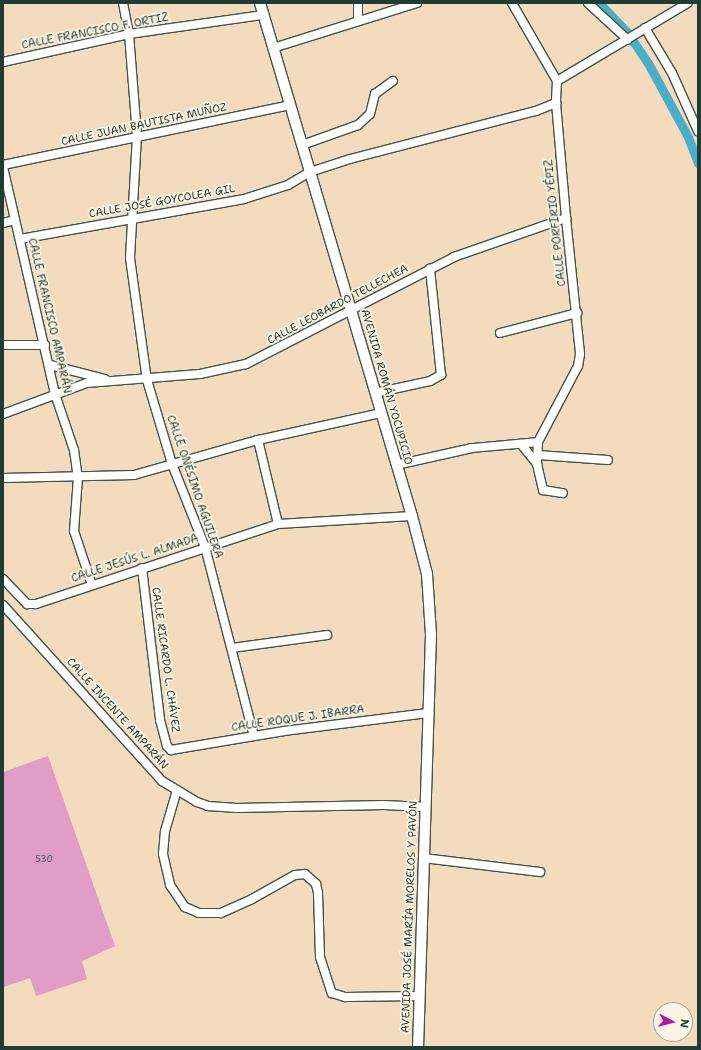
<!DOCTYPE html>
<meta charset="utf-8">
<style>
body{margin:0}
#map{position:relative;width:701px;height:1050px;overflow:hidden;background:#f4dbbd;font-family:"Shantell Sans",sans-serif}
div>[style]{position:absolute}
.canal>*{height:9px;margin:-4.5px;padding:0 4.5px;transform-origin:4.5px;border-radius:4.5px;background:#48afc7}
.building>*{inset:0;background:#df9dc7}
.roads{filter:drop-shadow(1px 0 #3f5549) drop-shadow(-1px 0 #3f5549) drop-shadow(0 1px #3f5549) drop-shadow(0 -1px #3f5549)}
.minor>*{height:8px;margin:-4px;padding:0 4px;transform-origin:4px;border-radius:4px;background:#fff}
.tertiary>*{height:10px;margin:-5px;padding:0 5px;transform-origin:5px;border-radius:5px;background:#fff}
span{translate:-50% -50%;white-space:nowrap;text-align:center;line-height:1.15;-webkit-text-stroke:3.5px #fcf5e5;paint-order:stroke}
.number-label{font-size:9px;color:#4f5559}
.number-label span{-webkit-text-stroke-width:0}
.street-label{font-size:11px;color:#1f3d34}
.frame{position:absolute;inset:0;border:4px solid #1f3d34;pointer-events:none}
.north{position:absolute;left:653px;top:1002px;width:40px;height:40px;box-sizing:border-box;background:#fcf5e5;border:1px solid #a4ab9e;border-radius:50%;rotate:97deg;font-size:11px;font-weight:700;line-height:16px;text-align:center;color:#1f3d34}
.north::after{content:'';display:block;margin:auto;width:14px;height:18px;background:#b5179e;clip-path:polygon(50% 0,100% 100%,50% 72%,0 100%)}
</style>
<div id="map">
<div class="canal">
<div style="left:599px;top:3px;width:40px;rotate:46deg"></div>
<div style="left:627px;top:32px;width:37px;rotate:56deg"></div>
<div style="left:648px;top:63px;width:84px;rotate:61.6deg"></div>
<div style="left:688px;top:137px;width:28px;rotate:69deg"></div>
</div>
<div class="building">
<div style="clip-path:polygon(48px 756px,115px 946px,82px 961px,87px 979px,36px 996px,30px 978px,4px 987px,3px 983px,3px 772px)"></div>
</div>
<div class="roads">
<div class="minor">
<div style="left:123px;top:3px;width:32px;rotate:79deg"></div>
<div style="left:129px;top:34px;width:102px;rotate:85.5deg"></div>
<div style="left:137px;top:136px;width:122px;rotate:93.3deg"></div>
<div style="left:130px;top:258px;width:123px;rotate:82.1deg"></div>
<div style="left:147px;top:380px;width:88px;rotate:73.4deg"></div>
<div style="left:172px;top:464px;width:89px;rotate:68.3deg"></div>
<div style="left:205px;top:547px;width:195px;rotate:75.5deg"></div>
<div style="left:512px;top:3px;width:90px;rotate:60deg"></div>
<div style="left:557px;top:81px;width:22px;rotate:93deg"></div>
<div style="left:556px;top:103px;width:115px;rotate:85deg"></div>
<div style="left:566px;top:218px;width:137px;rotate:84.1deg"></div>
<div style="left:580px;top:354px;width:12px;rotate:99deg"></div>
<div style="left:578px;top:366px;width:86px;rotate:117.8deg"></div>
<div style="left:538px;top:442px;width:22px;rotate:93deg"></div>
<div style="left:537px;top:464px;width:27px;rotate:77deg"></div>
<div style="left:543px;top:490px;width:20px;rotate:9deg"></div>
<div style="left:588px;top:3px;width:54px;rotate:42.8deg"></div>
<div style="left:358px;top:21px;width:18px;rotate:-90deg"></div>
<div style="left:645px;top:28px;width:52px;rotate:59deg"></div>
<div style="left:672px;top:73px;width:64px;rotate:65.9deg"></div>
<div style="left:273px;top:48px;width:151px;rotate:-17.4deg"></div>
<div style="left:3px;top:62px;width:129px;rotate:-12.5deg"></div>
<div style="left:129px;top:34px;width:134px;rotate:-8.1deg"></div>
<div style="left:557px;top:81px;width:152px;rotate:-30.8deg"></div>
<div style="left:302px;top:145px;width:59px;rotate:-19.7deg"></div>
<div style="left:358px;top:125px;width:16px;rotate:-43deg"></div>
<div style="left:370px;top:114px;width:21px;rotate:-76deg"></div>
<div style="left:375px;top:94px;width:22px;rotate:-36deg"></div>
<div style="left:3px;top:165px;width:293px;rotate:-11.8deg"></div>
<div style="left:3px;top:167px;width:233px;rotate:77.1deg"></div>
<div style="left:55px;top:394px;width:59px;rotate:71.3deg"></div>
<div style="left:74px;top:450px;width:27px;rotate:82deg"></div>
<div style="left:78px;top:477px;width:54px;rotate:94.2deg"></div>
<div style="left:74px;top:531px;width:57px;rotate:71.6deg"></div>
<div style="left:3px;top:223px;width:12px;rotate:-14deg"></div>
<div style="left:20px;top:239px;width:228px;rotate:-10.1deg"></div>
<div style="left:244px;top:199px;width:46px;rotate:-17.7deg"></div>
<div style="left:288px;top:185px;width:26px;rotate:-31deg"></div>
<div style="left:310px;top:172px;width:42px;rotate:-18deg"></div>
<div style="left:350px;top:159px;width:192px;rotate:-14.5deg"></div>
<div style="left:536px;top:111px;width:22px;rotate:-22deg"></div>
<div style="left:500px;top:333px;width:80px;rotate:-14.6deg"></div>
<div style="left:3px;top:345px;width:42px"></div>
<div style="left:50px;top:365px;width:57px;rotate:14.3deg"></div>
<div style="left:375px;top:393px;width:56px;rotate:-12.3deg"></div>
<div style="left:430px;top:381px;width:13px;rotate:-29deg"></div>
<div style="left:441px;top:375px;width:107px;rotate:-95.9deg"></div>
<div style="left:3px;top:414px;width:90px;rotate:-20.3deg"></div>
<div style="left:87px;top:383px;width:113px;rotate:-4.6deg"></div>
<div style="left:200px;top:374px;width:47px;rotate:-12.3deg"></div>
<div style="left:246px;top:364px;width:234px;rotate:-27.2deg"></div>
<div style="left:454px;top:257px;width:119px;rotate:-19.2deg"></div>
<div style="left:258px;top:440px;width:86px;rotate:76.6deg"></div>
<div style="left:521px;top:444px;width:26px;rotate:51deg"></div>
<div style="left:538px;top:455px;width:70px;rotate:4.1deg"></div>
<div style="left:396px;top:465px;width:78px;rotate:-12.6deg"></div>
<div style="left:472px;top:448px;width:66px;rotate:-5.2deg"></div>
<div style="left:3px;top:478px;width:131px;rotate:-1.3deg"></div>
<div style="left:134px;top:475px;width:129px;rotate:-15.8deg"></div>
<div style="left:258px;top:440px;width:126px;rotate:-12.4deg"></div>
<div style="left:142px;top:568px;width:153px;rotate:83.2deg"></div>
<div style="left:160px;top:720px;width:27px;rotate:75deg"></div>
<div style="left:167px;top:746px;width:6px;rotate:45deg"></div>
<div style="left:171px;top:750px;width:115px;rotate:-9.5deg"></div>
<div style="left:284px;top:731px;width:145px;rotate:-7.1deg"></div>
<div style="left:3px;top:579px;width:35px;rotate:46deg"></div>
<div style="left:27px;top:604px;width:9px"></div>
<div style="left:36px;top:604px;width:255px;rotate:-18.3deg"></div>
<div style="left:278px;top:524px;width:134px;rotate:-3.4deg"></div>
<div style="left:3px;top:605px;width:237px;rotate:47.9deg"></div>
<div style="left:162px;top:781px;width:41px;rotate:31deg"></div>
<div style="left:197px;top:802px;width:12px;rotate:20deg"></div>
<div style="left:208px;top:806px;width:29px;rotate:4deg"></div>
<div style="left:237px;top:808px;width:147px;rotate:-1.2deg"></div>
<div style="left:384px;top:805px;width:41px;rotate:2.8deg"></div>
<div style="left:232px;top:648px;width:96px;rotate:-7.8deg"></div>
<div style="left:177px;top:790px;width:43px;rotate:106.3deg"></div>
<div style="left:165px;top:831px;width:23px;rotate:95deg"></div>
<div style="left:163px;top:854px;width:32px;rotate:77deg"></div>
<div style="left:170px;top:885px;width:27px;rotate:56deg"></div>
<div style="left:185px;top:907px;width:15px;rotate:23deg"></div>
<div style="left:199px;top:913px;width:22px"></div>
<div style="left:221px;top:913px;width:34px;rotate:-24deg"></div>
<div style="left:252px;top:899px;width:49px;rotate:-29.2deg"></div>
<div style="left:295px;top:875px;width:10px;rotate:-6deg"></div>
<div style="left:305px;top:874px;width:15px;rotate:42deg"></div>
<div style="left:316px;top:884px;width:9px;rotate:77deg"></div>
<div style="left:318px;top:893px;width:64px;rotate:88.2deg"></div>
<div style="left:320px;top:957px;width:38px;rotate:72deg"></div>
<div style="left:332px;top:993px;width:14px;rotate:17deg"></div>
<div style="left:345px;top:997px;width:74px;rotate:-0.8deg"></div>
<div style="left:423px;top:858px;width:118px;rotate:6.8deg"></div>
</div>
<div class="tertiary">
<div style="left:260px;top:3px;width:535px;rotate:73.5deg"></div>
<div style="left:412px;top:516px;width:60px;rotate:75.5deg"></div>
<div style="left:427px;top:574px;width:61px;rotate:86.2deg"></div>
<div style="left:431px;top:635px;width:412px;rotate:91.8deg"></div>
</div>
</div>
<div class="number-label">
<span style="left:44px;top:859px">530</span>
</div>
<div class="street-label">
<span style="left:95px;top:32px;rotate:-11deg">CALLE FRANCISCO F. ORTIZ</span>
<span style="left:144px;top:125px;rotate:-12deg">CALLE JUAN BAUTISTA MUÑOZ</span>
<span style="left:162px;top:202px;rotate:-10deg">CALLE JOSÉ GOYCOLEA GIL</span>
<span style="left:556px;top:223px;rotate:-96deg">CALLE PORFIRIO YÉPIZ</span>
<span style="left:338px;top:305px;rotate:-28deg">CALLE LEOBARDO TELLECHEA</span>
<span style="left:49px;top:316px;rotate:77deg">CALLE FRANCISCO AMPARÁN</span>
<span style="left:386px;top:387px;rotate:74deg">AVENIDA ROMÁN YOCUPICIO</span>
<span style="left:194px;top:487px;rotate:71deg">CALLE ONÉSIMO AGUILERA</span>
<span style="left:135px;top:559px;rotate:-18deg">CALLE JESÚS L. ALMADA</span>
<span style="left:165px;top:660px;rotate:82deg">CALLE RICARDO L. CHÁVEZ</span>
<span style="left:117px;top:714px;rotate:48deg">CALLE INCENTE AMPARÁN</span>
<span style="left:298px;top:719px;rotate:-8deg">CALLE ROQUE J. IBARRA</span>
<span style="left:410px;top:917px;rotate:-88deg">AVENIDA JOSÉ MARÍA MORELOS Y PAVÓN</span>
</div>
<div class="frame"></div>
<div class="north">N</div>
</div>
